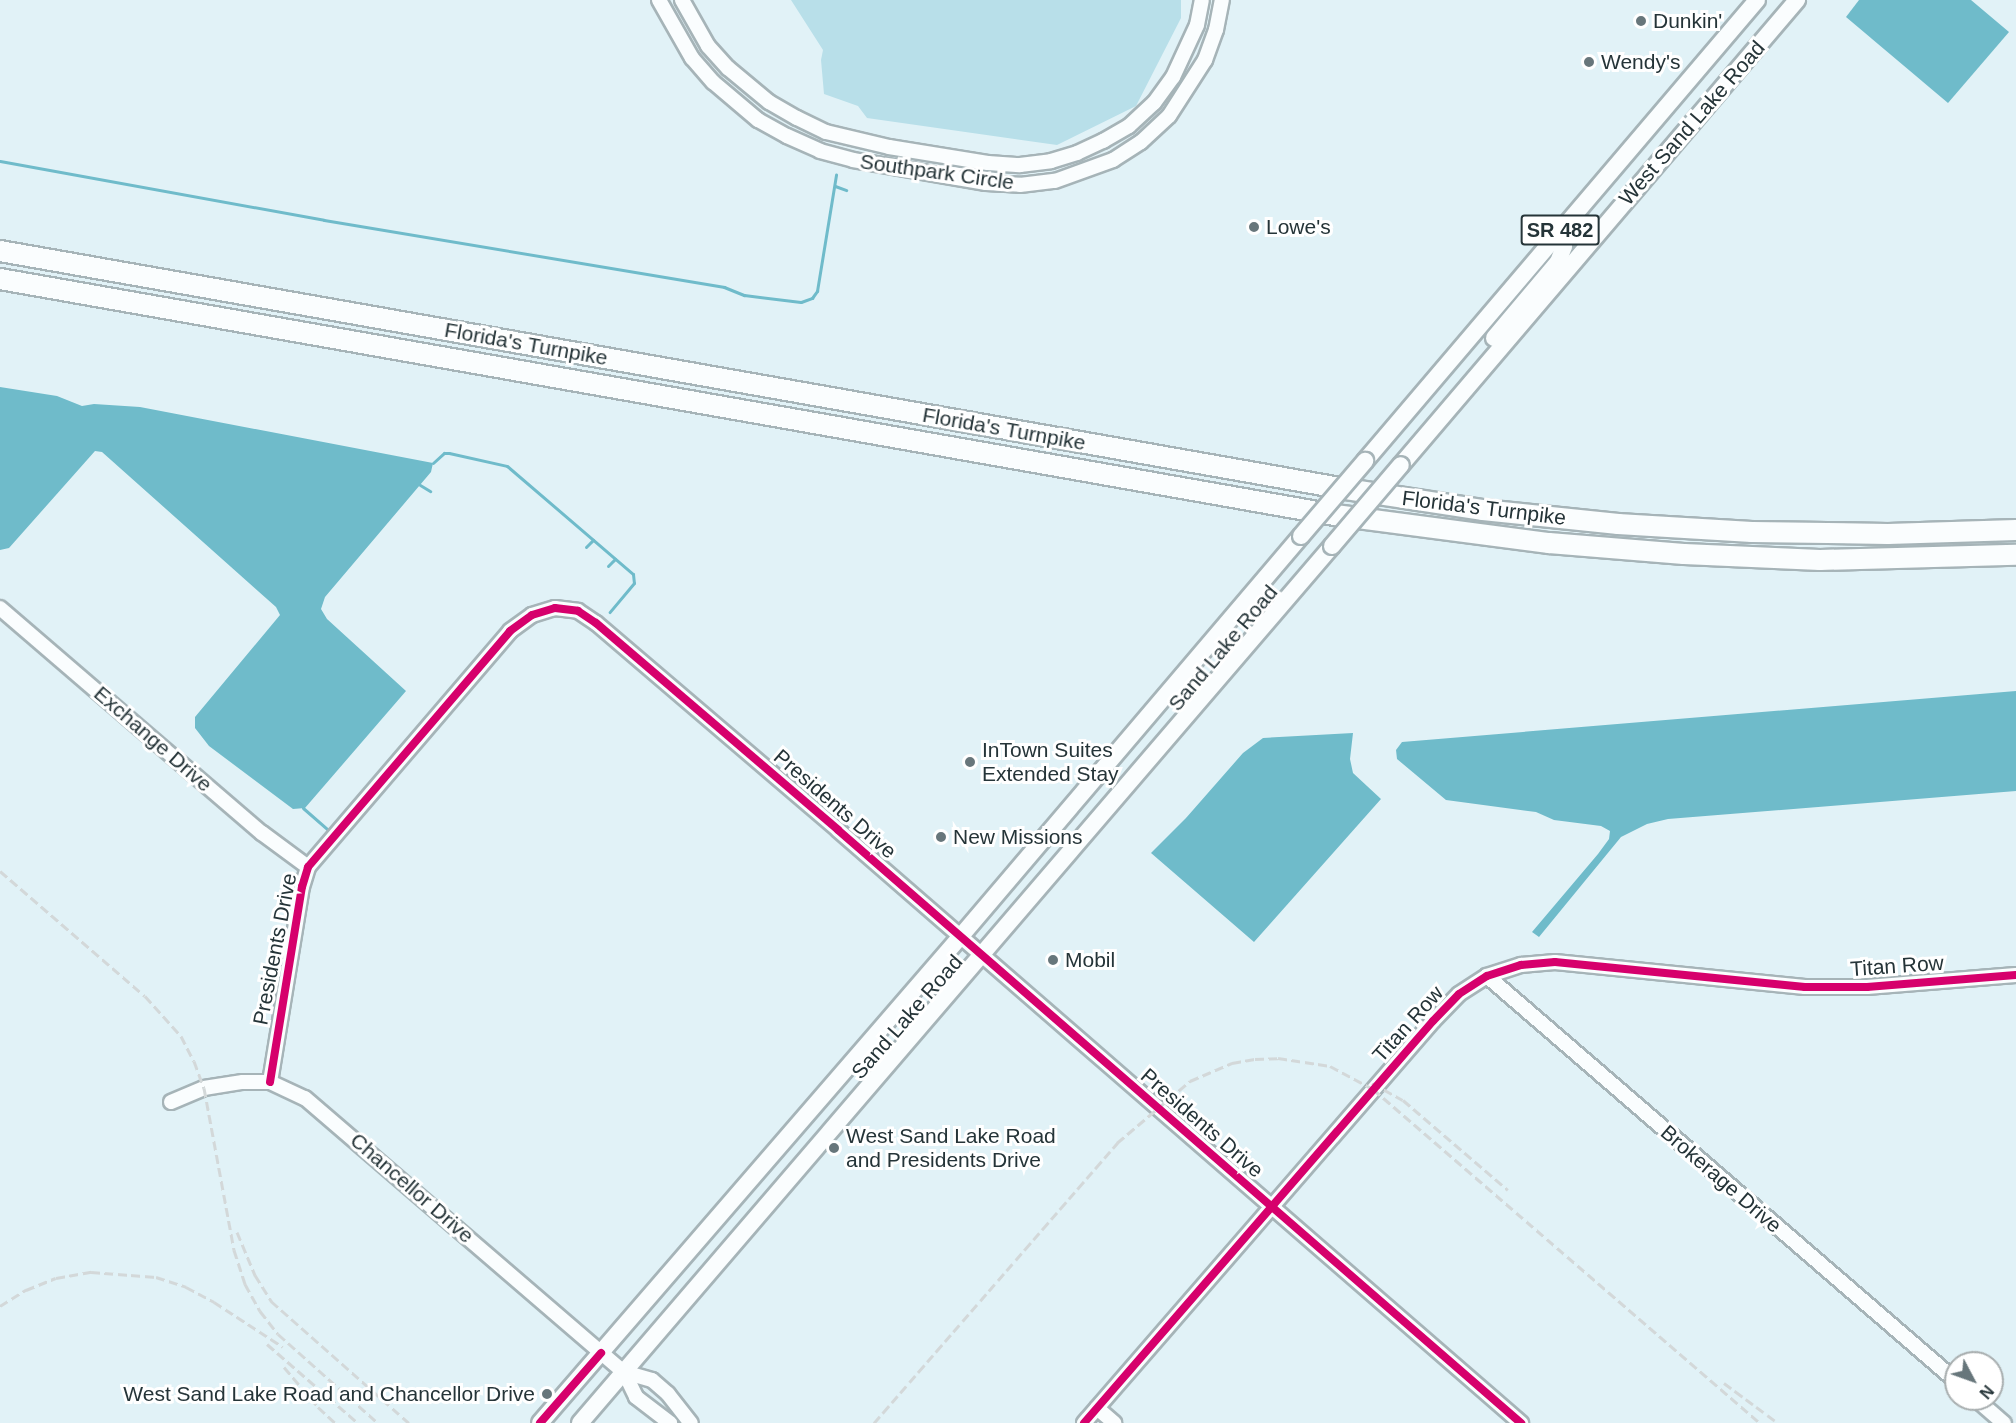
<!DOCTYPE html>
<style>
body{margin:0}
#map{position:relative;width:2016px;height:1423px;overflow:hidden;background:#e1f2f7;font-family:Helvetica,sans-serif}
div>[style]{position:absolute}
.green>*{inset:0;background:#b8dfe9}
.water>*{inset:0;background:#6fbbca}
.stream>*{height:3px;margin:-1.5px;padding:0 1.5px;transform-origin:1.5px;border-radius:1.5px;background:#6fbbca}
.roads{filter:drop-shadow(2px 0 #a6b4b8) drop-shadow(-2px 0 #a6b4b8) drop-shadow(0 2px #a6b4b8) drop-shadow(0 -2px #a6b4b8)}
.minor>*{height:14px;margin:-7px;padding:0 7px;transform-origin:7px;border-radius:7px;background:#fafdfe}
.major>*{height:16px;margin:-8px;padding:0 8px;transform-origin:8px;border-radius:8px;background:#fafdfe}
.highway>*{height:20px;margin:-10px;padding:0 10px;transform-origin:10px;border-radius:10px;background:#fafdfe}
.rail>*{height:3px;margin-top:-1.5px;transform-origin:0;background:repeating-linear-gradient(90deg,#d3d8d9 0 9px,transparent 0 13.5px)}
.bridges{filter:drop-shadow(2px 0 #a6b4b8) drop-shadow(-2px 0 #a6b4b8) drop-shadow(0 2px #a6b4b8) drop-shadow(0 -2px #a6b4b8)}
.major-bridge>*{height:16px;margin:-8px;padding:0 8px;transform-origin:8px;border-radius:8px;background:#fafdfe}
.cycleway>*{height:8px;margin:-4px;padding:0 4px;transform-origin:4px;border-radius:4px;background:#d6006c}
.dots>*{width:16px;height:16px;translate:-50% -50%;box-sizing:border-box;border:3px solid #fff;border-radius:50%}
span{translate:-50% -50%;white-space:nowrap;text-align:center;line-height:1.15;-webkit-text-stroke:6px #fff;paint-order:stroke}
.shield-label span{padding:2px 4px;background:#fff;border:2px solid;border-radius:4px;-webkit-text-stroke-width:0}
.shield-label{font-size:20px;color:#253438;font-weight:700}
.poi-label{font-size:21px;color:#253438}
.left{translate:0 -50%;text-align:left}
.right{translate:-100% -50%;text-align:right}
.street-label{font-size:21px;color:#253438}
.north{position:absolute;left:1944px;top:1351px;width:60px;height:60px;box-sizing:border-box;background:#fff;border:2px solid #a8aeaf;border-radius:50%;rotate:131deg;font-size:16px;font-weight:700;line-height:24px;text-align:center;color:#253438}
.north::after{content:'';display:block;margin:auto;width:21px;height:27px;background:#67767b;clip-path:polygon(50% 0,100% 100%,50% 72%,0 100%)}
</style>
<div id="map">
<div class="green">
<div style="clip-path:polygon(791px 0,1181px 0,1181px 18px,1136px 106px,1057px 145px,867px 118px,858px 106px,824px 94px,821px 60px,823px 50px)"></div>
</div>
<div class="water">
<div style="clip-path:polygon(1859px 0,1971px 0,2009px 32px,1948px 103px,1846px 17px)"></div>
<div style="clip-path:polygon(0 387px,57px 396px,82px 406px,94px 404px,140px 407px,433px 463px,431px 472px,325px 597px,321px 609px,327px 619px,406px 691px,305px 808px,293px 809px,209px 746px,195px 728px,195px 717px,280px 615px,276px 607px,102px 452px,95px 451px,9px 548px,0 550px)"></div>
<div style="clip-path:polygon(2016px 691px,2016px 791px,1668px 819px,1647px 824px,1621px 837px,1539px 937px,1532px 932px,1598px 854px,1609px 839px,1610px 831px,1601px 826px,1554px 820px,1536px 812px,1446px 800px,1397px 759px,1396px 750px,1402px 742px)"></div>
<div style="clip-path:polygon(1353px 733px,1350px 759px,1353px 773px,1381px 799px,1254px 942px,1151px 853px,1186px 818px,1243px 753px,1263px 738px)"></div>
</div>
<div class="stream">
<div style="left:0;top:161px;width:329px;rotate:10.3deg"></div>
<div style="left:324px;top:220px;width:406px;rotate:9.5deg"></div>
<div style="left:724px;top:287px;width:22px;rotate:22deg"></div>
<div style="left:744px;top:295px;width:57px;rotate:7deg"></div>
<div style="left:801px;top:302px;width:12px;rotate:-20deg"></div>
<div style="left:812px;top:298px;width:9px;rotate:-54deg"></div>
<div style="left:817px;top:291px;width:118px;rotate:-80.7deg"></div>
<div style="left:835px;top:186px;width:12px;rotate:20deg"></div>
<div style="left:433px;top:463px;width:15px;rotate:-42deg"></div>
<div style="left:444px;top:453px;width:5px"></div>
<div style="left:449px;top:453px;width:59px;rotate:12.6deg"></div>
<div style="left:507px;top:466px;width:166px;rotate:40.6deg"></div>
<div style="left:633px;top:574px;width:9px;rotate:84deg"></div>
<div style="left:634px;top:583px;width:38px;rotate:130deg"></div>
<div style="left:420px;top:485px;width:12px;rotate:31deg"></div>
<div style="left:586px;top:547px;width:10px;rotate:-45deg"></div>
<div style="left:608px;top:566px;width:10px;rotate:-45deg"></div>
<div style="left:303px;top:808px;width:37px;rotate:41deg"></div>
</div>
<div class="roads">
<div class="minor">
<div style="left:659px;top:0;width:67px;rotate:60.4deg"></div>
<div style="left:692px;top:58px;width:32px;rotate:49deg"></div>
<div style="left:713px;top:82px;width:59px;rotate:40.2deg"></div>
<div style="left:758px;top:120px;width:33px;rotate:29deg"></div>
<div style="left:787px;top:136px;width:36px;rotate:24deg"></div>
<div style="left:820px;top:151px;width:34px;rotate:15deg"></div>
<div style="left:853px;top:160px;width:135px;rotate:9.8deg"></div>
<div style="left:986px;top:183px;width:34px;rotate:3deg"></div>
<div style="left:1020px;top:185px;width:35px;rotate:-7deg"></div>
<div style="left:1055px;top:181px;width:62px;rotate:-19.9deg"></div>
<div style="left:1113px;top:160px;width:33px;rotate:-33deg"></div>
<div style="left:1141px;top:142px;width:38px;rotate:-43deg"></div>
<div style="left:1169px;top:116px;width:67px;rotate:-57.3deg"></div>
<div style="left:1205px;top:60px;width:32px;rotate:-70deg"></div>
<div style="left:1216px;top:30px;width:31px;rotate:-79deg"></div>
<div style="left:682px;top:0;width:53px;rotate:60.5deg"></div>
<div style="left:708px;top:46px;width:30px;rotate:48deg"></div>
<div style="left:728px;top:68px;width:53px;rotate:39.7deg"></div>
<div style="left:769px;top:102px;width:32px;rotate:30deg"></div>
<div style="left:797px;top:118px;width:32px;rotate:26deg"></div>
<div style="left:826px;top:132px;width:65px;rotate:13.4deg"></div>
<div style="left:889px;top:147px;width:100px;rotate:9.2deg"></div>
<div style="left:988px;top:163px;width:32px;rotate:4deg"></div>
<div style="left:1020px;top:165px;width:31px;rotate:-7deg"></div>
<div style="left:1051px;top:161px;width:27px;rotate:-17deg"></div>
<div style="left:1077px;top:153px;width:29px;rotate:-25deg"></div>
<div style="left:1103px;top:141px;width:30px;rotate:-30deg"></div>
<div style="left:1129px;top:126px;width:34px;rotate:-43deg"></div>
<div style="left:1154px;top:103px;width:32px;rotate:-54deg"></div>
<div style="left:1173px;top:77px;width:57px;rotate:-65.2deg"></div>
<div style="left:1197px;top:25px;width:25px;rotate:-79deg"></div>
<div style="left:0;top:608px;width:345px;rotate:40.7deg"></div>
<div style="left:262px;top:833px;width:57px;rotate:36.5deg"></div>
<div style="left:1487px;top:976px;width:620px;rotate:40.81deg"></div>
<div style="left:270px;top:1082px;width:198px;rotate:-80.7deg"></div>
<div style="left:302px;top:887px;width:21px;rotate:-73deg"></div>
<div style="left:308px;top:867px;width:311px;rotate:-49.4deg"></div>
<div style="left:510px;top:631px;width:27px;rotate:-36deg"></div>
<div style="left:532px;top:615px;width:24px;rotate:-17deg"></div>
<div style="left:555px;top:608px;width:23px;rotate:7deg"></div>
<div style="left:578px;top:611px;width:22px;rotate:34deg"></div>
<div style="left:596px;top:623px;width:318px;rotate:40.5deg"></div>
<div style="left:838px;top:830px;width:905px;rotate:40.97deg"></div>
<div style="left:171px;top:1102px;width:36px;rotate:-23deg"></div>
<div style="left:204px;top:1088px;width:39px;rotate:-9deg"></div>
<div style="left:243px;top:1082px;width:27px"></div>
<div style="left:270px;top:1082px;width:38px;rotate:25deg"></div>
<div style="left:305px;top:1098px;width:421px;rotate:40.7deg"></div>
<div style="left:624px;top:1372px;width:29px;rotate:16deg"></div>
<div style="left:652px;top:1380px;width:21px;rotate:41deg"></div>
<div style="left:668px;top:1394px;width:37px;rotate:52deg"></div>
<div style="left:624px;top:1372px;width:28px;rotate:64deg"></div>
<div style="left:636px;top:1397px;width:43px;rotate:37.4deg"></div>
<div style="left:1976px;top:1399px;width:37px;rotate:41deg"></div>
<div style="left:1097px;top:1408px;width:23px;rotate:41deg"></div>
<div style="left:1084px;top:1423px;width:532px;rotate:-49.04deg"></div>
<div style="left:1433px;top:1021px;width:37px;rotate:-46deg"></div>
<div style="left:1459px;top:994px;width:33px;rotate:-33deg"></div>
<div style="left:1487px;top:976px;width:36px;rotate:-18deg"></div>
<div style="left:1521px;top:965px;width:34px;rotate:-5deg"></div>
<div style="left:1555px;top:962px;width:251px;rotate:5.7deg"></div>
<div style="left:1805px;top:987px;width:62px"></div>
<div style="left:1867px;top:987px;width:149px;rotate:-4.6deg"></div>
</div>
<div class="major">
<div style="left:1494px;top:338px;width:99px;rotate:-49.9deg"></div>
<div style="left:1558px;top:262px;width:17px;rotate:-69deg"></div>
<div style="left:1564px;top:246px;width:15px;rotate:-110deg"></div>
<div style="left:1365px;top:461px;width:605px;rotate:-49.62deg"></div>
<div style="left:1401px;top:465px;width:611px;rotate:-49.58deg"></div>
<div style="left:540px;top:1423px;width:644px;rotate:-49.16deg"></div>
<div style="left:961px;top:936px;width:525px;rotate:-49.64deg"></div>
<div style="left:580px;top:1423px;width:1155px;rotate:-49.39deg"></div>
</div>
<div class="highway">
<div style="left:0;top:251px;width:1367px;rotate:10.03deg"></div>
<div style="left:1346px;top:489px;width:139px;rotate:8.7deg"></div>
<div style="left:1483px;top:510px;width:136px;rotate:5.9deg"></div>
<div style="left:1618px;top:524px;width:134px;rotate:3.4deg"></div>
<div style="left:1752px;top:532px;width:136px;rotate:0.8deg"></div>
<div style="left:1888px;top:534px;width:128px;rotate:-1.8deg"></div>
<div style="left:0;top:279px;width:1356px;rotate:10.03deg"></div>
<div style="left:1335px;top:515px;width:216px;rotate:7.5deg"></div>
<div style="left:1549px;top:543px;width:135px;rotate:4.7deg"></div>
<div style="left:1684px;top:554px;width:136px;rotate:2.5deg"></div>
<div style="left:1820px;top:560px;width:196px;rotate:-1.5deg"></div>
</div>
</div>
<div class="rail">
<div style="left:0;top:871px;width:191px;rotate:40.8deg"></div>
<div style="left:145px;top:996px;width:54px;rotate:48deg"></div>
<div style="left:181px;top:1036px;width:28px;rotate:63deg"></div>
<div style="left:194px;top:1061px;width:29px;rotate:70deg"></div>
<div style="left:204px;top:1088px;width:165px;rotate:79.5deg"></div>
<div style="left:234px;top:1250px;width:36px;rotate:72deg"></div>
<div style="left:245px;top:1284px;width:31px;rotate:61deg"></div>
<div style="left:260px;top:1311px;width:29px;rotate:52deg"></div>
<div style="left:278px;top:1334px;width:134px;rotate:41.7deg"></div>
<div style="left:1372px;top:1083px;width:35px;rotate:29deg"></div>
<div style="left:1403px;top:1100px;width:138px;rotate:40.6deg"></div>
<div style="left:237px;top:1232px;width:47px;rotate:67.3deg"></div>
<div style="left:255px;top:1275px;width:31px;rotate:58deg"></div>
<div style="left:271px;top:1301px;width:184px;rotate:41.5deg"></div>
<div style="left:0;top:1306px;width:31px;rotate:-32deg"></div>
<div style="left:26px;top:1290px;width:32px;rotate:-22deg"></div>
<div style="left:56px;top:1278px;width:36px;rotate:-10deg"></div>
<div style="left:91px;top:1272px;width:65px;rotate:4.4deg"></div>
<div style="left:156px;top:1277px;width:32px;rotate:18deg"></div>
<div style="left:186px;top:1287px;width:32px;rotate:28deg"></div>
<div style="left:214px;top:1302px;width:82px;rotate:33.1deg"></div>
<div style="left:267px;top:1344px;width:121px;rotate:41deg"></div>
<div style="left:284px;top:1367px;width:52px;rotate:49.6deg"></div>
<div style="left:318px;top:1407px;width:23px;rotate:43deg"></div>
<div style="left:1724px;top:1383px;width:67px;rotate:36.5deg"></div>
<div style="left:874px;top:1423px;width:371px;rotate:-49deg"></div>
<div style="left:1117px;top:1143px;width:96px;rotate:-40.3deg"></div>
<div style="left:1190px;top:1081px;width:46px;rotate:-23.2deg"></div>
<div style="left:1232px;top:1063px;width:23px;rotate:-10deg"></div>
<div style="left:1255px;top:1059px;width:23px;rotate:-2deg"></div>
<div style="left:1278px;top:1058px;width:53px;rotate:8.7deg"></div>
<div style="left:1330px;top:1066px;width:49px;rotate:28.1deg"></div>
<div style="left:1373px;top:1089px;width:511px;rotate:40.8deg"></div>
</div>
<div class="bridges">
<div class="major-bridge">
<div style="left:1301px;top:536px;width:99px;rotate:-49.5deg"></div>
<div style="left:1332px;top:546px;width:106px;rotate:-49.6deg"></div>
</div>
</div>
<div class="cycleway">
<div style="left:270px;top:1082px;width:198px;rotate:-80.7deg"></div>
<div style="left:302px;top:887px;width:21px;rotate:-73deg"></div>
<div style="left:308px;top:867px;width:311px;rotate:-49.4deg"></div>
<div style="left:510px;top:631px;width:27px;rotate:-36deg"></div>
<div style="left:532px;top:615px;width:24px;rotate:-17deg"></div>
<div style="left:555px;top:608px;width:23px;rotate:7deg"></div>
<div style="left:578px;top:611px;width:22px;rotate:34deg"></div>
<div style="left:596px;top:623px;width:318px;rotate:40.5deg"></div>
<div style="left:838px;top:830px;width:905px;rotate:40.97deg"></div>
<div style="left:540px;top:1423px;width:93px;rotate:-48.9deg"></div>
<div style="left:1084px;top:1423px;width:532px;rotate:-49.04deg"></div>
<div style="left:1433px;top:1021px;width:37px;rotate:-46deg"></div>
<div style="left:1459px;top:994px;width:33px;rotate:-33deg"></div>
<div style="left:1487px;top:976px;width:36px;rotate:-18deg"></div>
<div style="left:1521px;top:965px;width:34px;rotate:-5deg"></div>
<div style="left:1555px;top:962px;width:251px;rotate:5.7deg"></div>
<div style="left:1805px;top:987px;width:62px"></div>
<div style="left:1867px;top:987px;width:149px;rotate:-4.6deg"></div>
</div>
<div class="dots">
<div style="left:1641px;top:21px;background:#67767b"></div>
<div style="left:1589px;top:62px;background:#67767b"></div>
<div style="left:1254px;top:227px;background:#67767b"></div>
<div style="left:970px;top:762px;background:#67767b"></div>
<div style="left:941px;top:837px;background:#67767b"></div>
<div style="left:1053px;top:960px;background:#67767b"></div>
<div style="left:834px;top:1148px;background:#67767b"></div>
<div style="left:547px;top:1394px;background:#67767b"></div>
</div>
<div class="shield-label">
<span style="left:1560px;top:230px">SR 482</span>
</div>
<div class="poi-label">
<span class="left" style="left:1653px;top:21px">Dunkin'</span>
<span class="left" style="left:1601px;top:62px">Wendy's</span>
<span class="left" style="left:1266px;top:227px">Lowe's</span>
<span class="left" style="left:982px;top:762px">InTown Suites<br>Extended Stay</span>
<span class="left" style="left:953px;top:837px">New Missions</span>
<span class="left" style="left:1065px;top:960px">Mobil</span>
<span class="left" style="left:846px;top:1148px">West Sand Lake Road<br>and Presidents Drive</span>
<span class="right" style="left:535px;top:1394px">West Sand Lake Road and Chancellor Drive</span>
</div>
<div class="street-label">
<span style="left:1692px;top:123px;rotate:-49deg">West Sand Lake Road</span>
<span style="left:937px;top:172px;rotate:8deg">Southpark Circle</span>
<span style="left:526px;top:344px;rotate:10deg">Florida's Turnpike</span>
<span style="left:1004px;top:429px;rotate:10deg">Florida's Turnpike</span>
<span style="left:1484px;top:508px;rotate:7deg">Florida's Turnpike</span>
<span style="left:1223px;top:648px;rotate:-50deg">Sand Lake Road</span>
<span style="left:153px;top:739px;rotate:41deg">Exchange Drive</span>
<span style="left:835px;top:804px;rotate:41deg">Presidents Drive</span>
<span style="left:275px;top:949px;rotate:-79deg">Presidents Drive</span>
<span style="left:1897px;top:966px;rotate:-4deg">Titan Row</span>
<span style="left:907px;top:1017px;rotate:-49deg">Sand Lake Road</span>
<span style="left:1408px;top:1024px;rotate:-48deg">Titan Row</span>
<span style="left:1202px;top:1123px;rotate:41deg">Presidents Drive</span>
<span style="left:1721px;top:1179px;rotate:41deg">Brokerage Drive</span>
<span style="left:412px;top:1188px;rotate:41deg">Chancellor Drive</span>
</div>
<div class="north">N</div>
</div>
